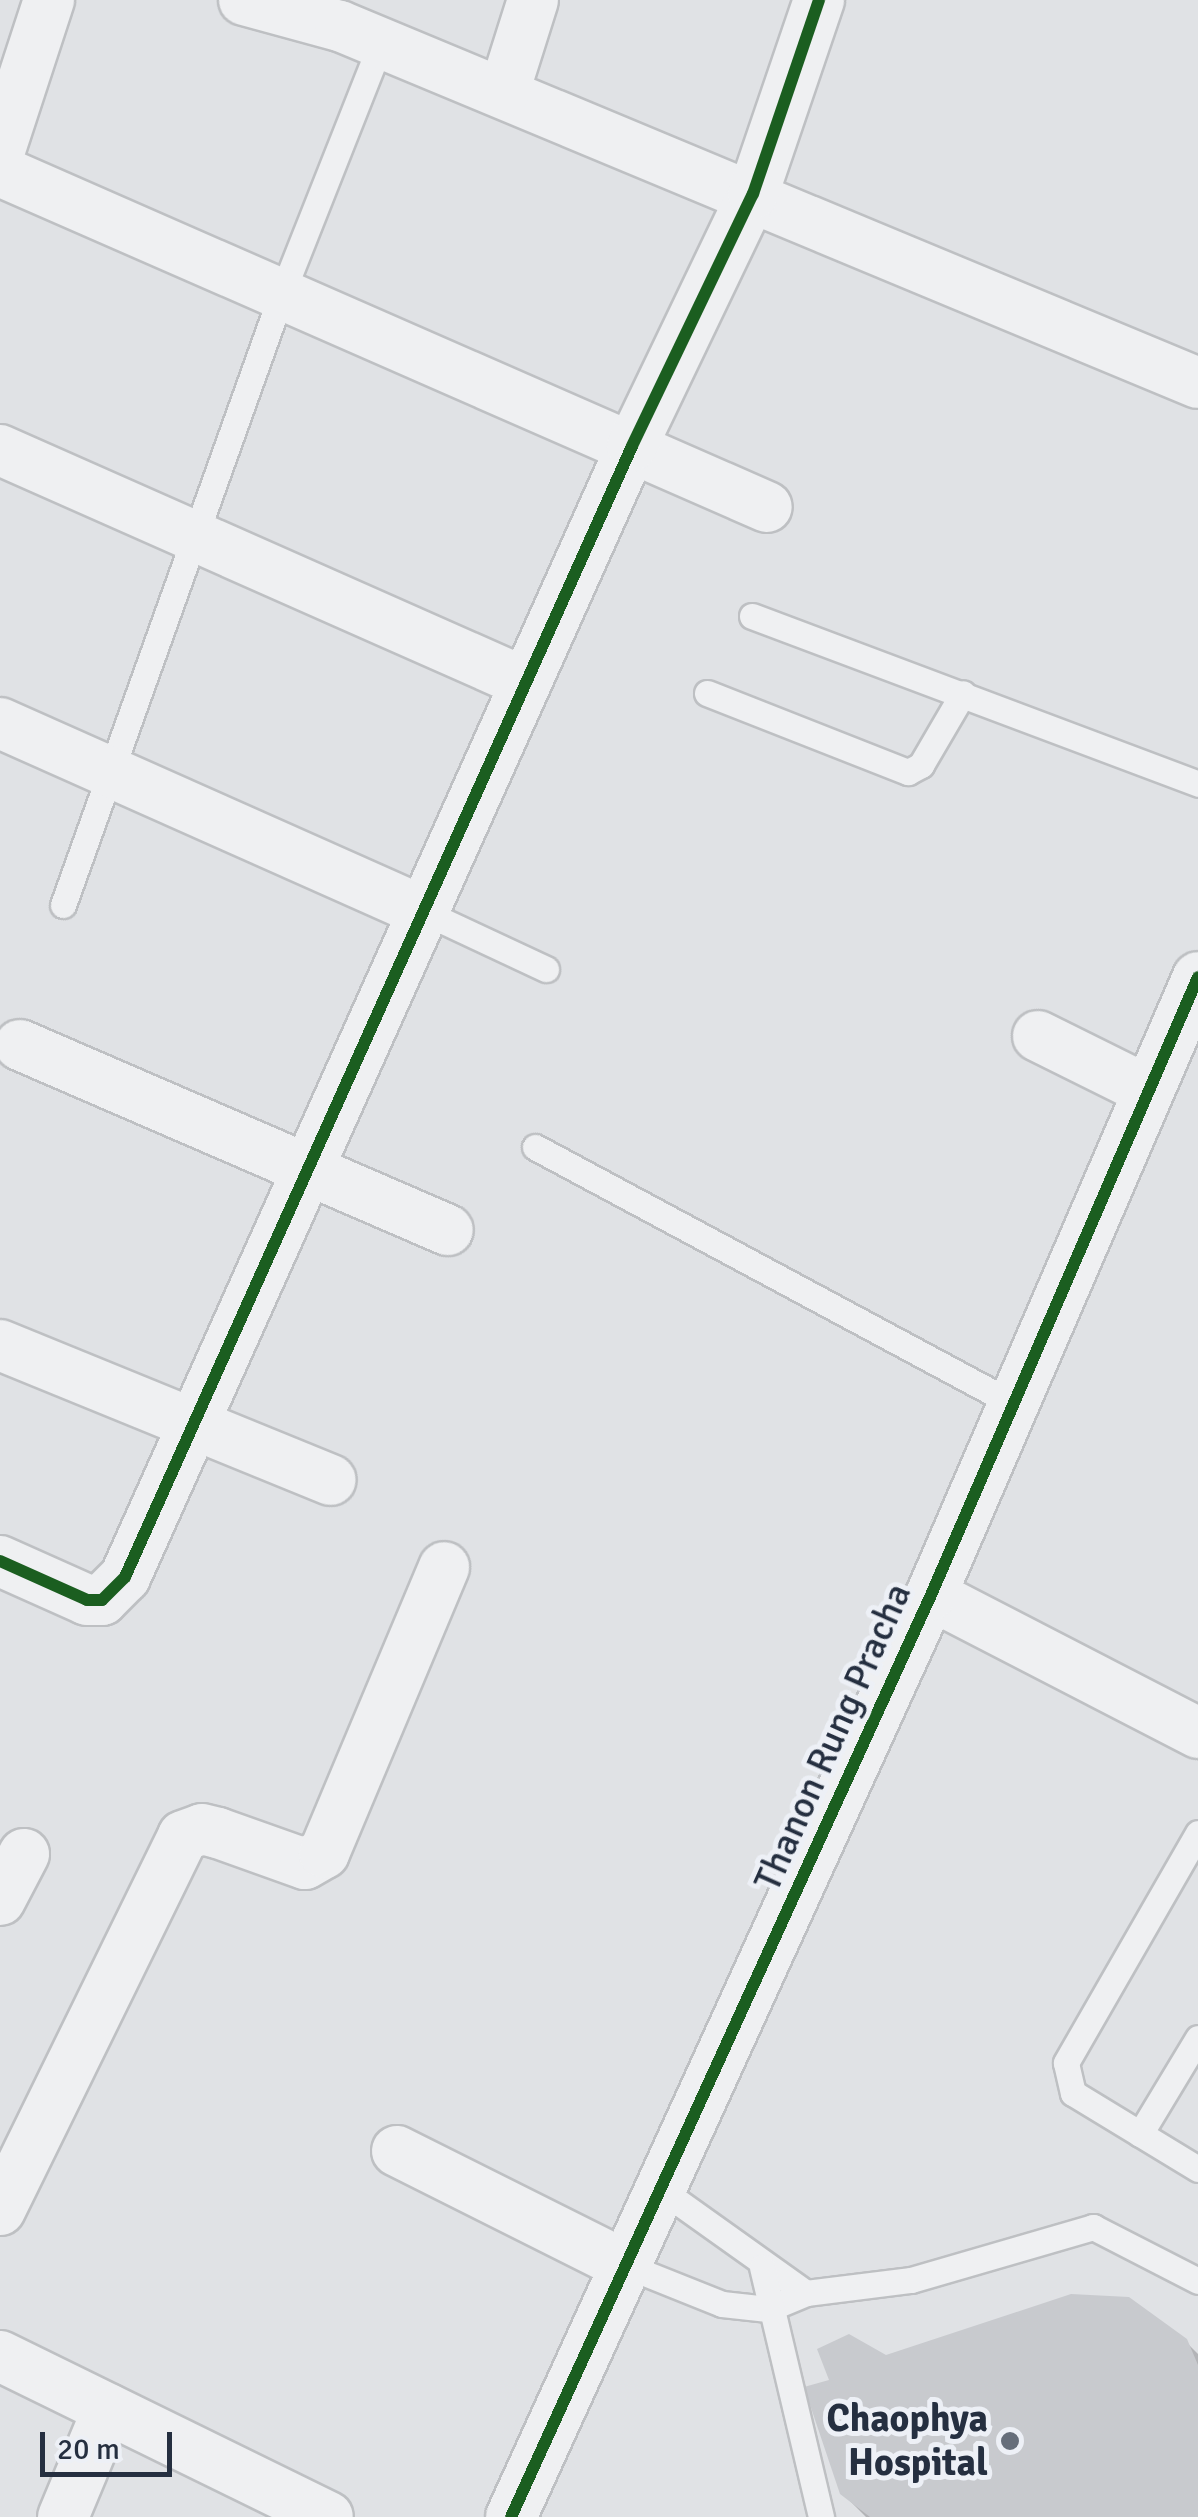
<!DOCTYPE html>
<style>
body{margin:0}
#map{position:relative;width:1198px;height:2517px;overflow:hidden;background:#e0e2e5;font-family:Signika,sans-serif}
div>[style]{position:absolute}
.shadow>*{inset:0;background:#0003}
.building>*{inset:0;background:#c8cace}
.roads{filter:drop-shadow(2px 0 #bec0c3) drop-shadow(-2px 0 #bec0c3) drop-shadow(0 2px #bec0c3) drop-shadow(0 -2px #bec0c3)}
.lane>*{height:25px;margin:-12.5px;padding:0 12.5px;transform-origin:12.5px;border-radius:12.5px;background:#eff0f2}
.street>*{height:50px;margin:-25px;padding:0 25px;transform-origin:25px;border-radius:25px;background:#eff0f2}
.cycleway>*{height:12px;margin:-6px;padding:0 6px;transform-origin:6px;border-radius:6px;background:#1b5e20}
.dots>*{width:28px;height:28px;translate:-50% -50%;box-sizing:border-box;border:5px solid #edf0f6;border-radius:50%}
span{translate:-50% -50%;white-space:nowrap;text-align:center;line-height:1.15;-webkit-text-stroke:10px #edf0f6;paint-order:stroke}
.street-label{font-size:38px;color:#252f40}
.poi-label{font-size:38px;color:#252f40;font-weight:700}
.right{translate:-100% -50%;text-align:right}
.scale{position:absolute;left:40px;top:2432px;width:132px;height:45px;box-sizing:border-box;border:5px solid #252f40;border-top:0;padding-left:12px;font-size:30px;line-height:35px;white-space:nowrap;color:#252f40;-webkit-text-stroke:8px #edf0f6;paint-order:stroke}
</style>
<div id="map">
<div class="shadow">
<div style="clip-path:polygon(1185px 2341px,1198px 2354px,1198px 2517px,866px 2517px,842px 2493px,886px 2358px)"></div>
</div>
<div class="building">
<div style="clip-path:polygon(1071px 2294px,1129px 2297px,1187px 2339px,1198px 2365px,1198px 2517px,870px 2517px,840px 2494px,804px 2387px,829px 2380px,817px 2349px,849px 2334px,886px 2355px)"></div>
</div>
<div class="roads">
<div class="lane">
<div style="left:752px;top:616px;width:477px;rotate:20.6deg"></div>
<div style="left:707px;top:693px;width:216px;rotate:21.5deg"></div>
<div style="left:908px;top:772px;width:15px;rotate:-28deg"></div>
<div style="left:921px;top:765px;width:83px;rotate:-59.7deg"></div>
<div style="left:63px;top:905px;width:650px;rotate:-70.31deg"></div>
<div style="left:282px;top:293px;width:269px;rotate:-68.4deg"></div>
<div style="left:422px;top:911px;width:137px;rotate:25.1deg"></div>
<div style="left:535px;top:1147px;width:541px;rotate:28.22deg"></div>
<div style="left:1198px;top:1833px;width:265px;rotate:119.9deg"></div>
<div style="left:1066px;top:2063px;width:31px;rotate:77deg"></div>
<div style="left:1073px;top:2093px;width:146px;rotate:31.3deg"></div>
<div style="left:1140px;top:2134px;width:112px;rotate:-58.9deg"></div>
<div style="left:660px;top:2189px;width:179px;rotate:35.5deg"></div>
<div style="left:627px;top:2266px;width:102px;rotate:21.8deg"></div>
<div style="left:722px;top:2304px;width:46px;rotate:6.2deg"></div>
<div style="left:768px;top:2309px;width:41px;rotate:-22.8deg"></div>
<div style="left:806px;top:2293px;width:106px;rotate:-7.1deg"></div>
<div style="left:911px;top:2280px;width:190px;rotate:-16.2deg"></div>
<div style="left:1093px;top:2227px;width:118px;rotate:27.2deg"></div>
<div style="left:762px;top:2267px;width:257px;rotate:76.7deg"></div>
</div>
<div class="street">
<div style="left:244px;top:0;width:99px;rotate:15.2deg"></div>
<div style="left:340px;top:26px;width:929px;rotate:22.59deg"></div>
<div style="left:504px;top:92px;width:96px;rotate:-72.5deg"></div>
<div style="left:0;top:150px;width:158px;rotate:-71.9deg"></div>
<div style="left:0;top:171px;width:837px;rotate:23.66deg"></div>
<div style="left:0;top:450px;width:575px;rotate:23.89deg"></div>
<div style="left:0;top:723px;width:462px;rotate:24deg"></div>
<div style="left:1038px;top:1036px;width:122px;rotate:26.4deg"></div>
<div style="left:20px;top:1045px;width:466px;rotate:23.4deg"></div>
<div style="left:0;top:1345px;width:357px;rotate:22.2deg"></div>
<div style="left:0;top:1561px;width:95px;rotate:24.1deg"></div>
<div style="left:87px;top:1600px;width:15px"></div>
<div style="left:102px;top:1600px;width:33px;rotate:-45deg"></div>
<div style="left:125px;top:1577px;width:1239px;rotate:-65.85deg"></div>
<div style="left:632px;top:446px;width:280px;rotate:-64.4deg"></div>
<div style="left:753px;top:194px;width:205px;rotate:-71.2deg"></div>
<div style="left:931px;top:1595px;width:301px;rotate:27.3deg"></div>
<div style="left:0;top:1900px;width:52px;rotate:-62.4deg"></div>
<div style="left:397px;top:2151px;width:257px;rotate:26.6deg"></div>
<div style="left:0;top:2210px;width:416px;rotate:-63.9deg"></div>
<div style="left:183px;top:1836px;width:20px;rotate:-20deg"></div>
<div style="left:202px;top:1829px;width:16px;rotate:14deg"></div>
<div style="left:218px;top:1833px;width:92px;rotate:19.6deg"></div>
<div style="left:305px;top:1864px;width:22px;rotate:-30deg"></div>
<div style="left:324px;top:1853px;width:310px;rotate:-67.2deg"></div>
<div style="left:0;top:2356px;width:365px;rotate:26.1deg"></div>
<div style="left:63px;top:2517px;width:117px;rotate:-67.4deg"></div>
<div style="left:511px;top:2517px;width:1013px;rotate:-65.51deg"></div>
<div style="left:931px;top:1595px;width:673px;rotate:-66.63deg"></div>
</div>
</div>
<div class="cycleway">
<div style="left:0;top:1561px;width:95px;rotate:24.1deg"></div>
<div style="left:87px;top:1600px;width:15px"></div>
<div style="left:102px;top:1600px;width:33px;rotate:-45deg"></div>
<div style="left:125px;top:1577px;width:1239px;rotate:-65.85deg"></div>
<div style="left:632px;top:446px;width:280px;rotate:-64.4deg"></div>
<div style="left:753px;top:194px;width:205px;rotate:-71.2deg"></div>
<div style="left:511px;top:2517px;width:1013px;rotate:-65.51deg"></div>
<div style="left:931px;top:1595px;width:673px;rotate:-66.63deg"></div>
</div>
<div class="dots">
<div style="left:1010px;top:2441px;background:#666e7a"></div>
</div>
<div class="street-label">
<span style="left:833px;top:1737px;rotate:-66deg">Thanon Rung Pracha</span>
</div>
<div class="poi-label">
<span class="right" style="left:988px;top:2441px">Chaophya<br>Hospital</span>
</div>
<div class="scale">20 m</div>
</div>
